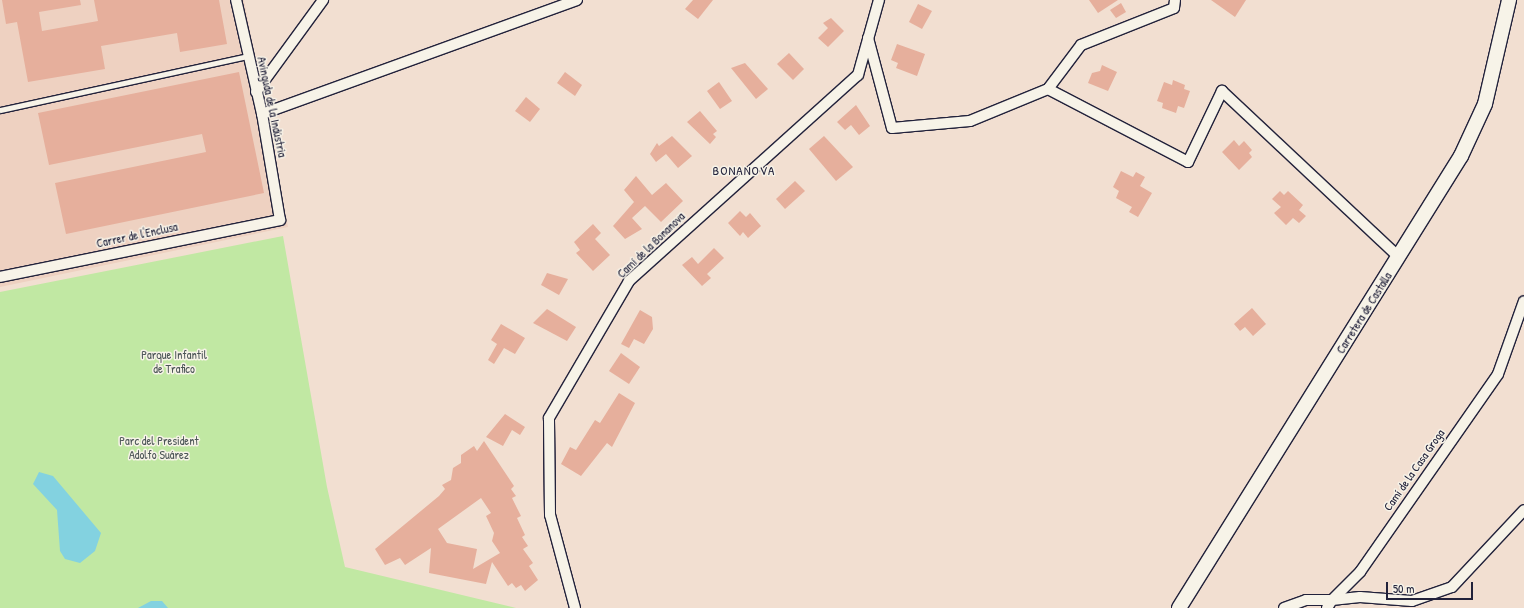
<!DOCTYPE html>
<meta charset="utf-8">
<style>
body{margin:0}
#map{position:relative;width:1524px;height:608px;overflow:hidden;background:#f2dfd1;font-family:"Patrick Hand",sans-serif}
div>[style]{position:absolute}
.built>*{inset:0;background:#eed1c1}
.green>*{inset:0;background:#c1e8a3}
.water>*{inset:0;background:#83d2e0}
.building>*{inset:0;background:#e6af9c}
.roads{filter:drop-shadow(1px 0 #22223b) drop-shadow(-1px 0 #22223b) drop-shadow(0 1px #22223b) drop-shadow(0 -1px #22223b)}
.service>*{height:5px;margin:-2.5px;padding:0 2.5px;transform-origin:2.5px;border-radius:2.5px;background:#f7f3e8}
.minor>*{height:10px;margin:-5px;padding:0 5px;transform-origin:5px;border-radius:5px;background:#f7f3e8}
.secondary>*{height:14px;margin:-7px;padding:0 7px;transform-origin:7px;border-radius:7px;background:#f7f3e8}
span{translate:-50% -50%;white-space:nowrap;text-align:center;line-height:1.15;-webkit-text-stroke:3px #f7f3e8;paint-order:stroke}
.street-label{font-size:12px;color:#22223b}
.park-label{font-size:12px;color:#4a5455}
.neighbourhood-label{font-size:13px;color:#22223b;letter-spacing:1px}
.scale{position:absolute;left:1386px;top:582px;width:87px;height:18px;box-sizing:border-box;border:2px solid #22223b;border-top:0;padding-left:5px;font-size:12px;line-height:14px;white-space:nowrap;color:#22223b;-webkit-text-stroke:3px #f7f3e8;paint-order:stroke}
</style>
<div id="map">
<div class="built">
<div style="clip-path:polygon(0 0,244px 0,288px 227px,0 287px)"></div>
</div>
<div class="green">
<div style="clip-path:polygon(283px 236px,327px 487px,345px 567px,516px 608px,0 608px,0 292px)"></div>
</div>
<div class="water">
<div style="clip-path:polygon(39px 472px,53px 476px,101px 533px,95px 551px,80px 563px,65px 559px,60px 551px,57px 510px,33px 484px)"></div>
<div style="clip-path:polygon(151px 601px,162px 601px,168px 608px,138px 608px)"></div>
</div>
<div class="building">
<div style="clip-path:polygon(2px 0,80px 0,81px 5px,39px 12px,42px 31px,98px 21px,94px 0,219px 0,227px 44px,180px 52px,177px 33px,101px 46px,105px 69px,28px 82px,17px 22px,6px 24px)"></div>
<div style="clip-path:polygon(693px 0,713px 0,698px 19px,685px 9px)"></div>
<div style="clip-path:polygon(1089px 0,1118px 0,1098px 13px)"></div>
<div style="clip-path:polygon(1211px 0,1246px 0,1235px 17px)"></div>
<div style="clip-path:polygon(1121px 3px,1126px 12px,1116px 18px,1110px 10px)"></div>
<div style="clip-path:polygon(918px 4px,932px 11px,922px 29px,909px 22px)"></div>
<div style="clip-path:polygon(831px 18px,844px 31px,828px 47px,818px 38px,828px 28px,823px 23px)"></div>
<div style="clip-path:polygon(897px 44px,925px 54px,917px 76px,896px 68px,898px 63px,891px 60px)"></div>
<div style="clip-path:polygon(789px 53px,804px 69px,793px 80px,777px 64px)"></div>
<div style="clip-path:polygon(745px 63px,768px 89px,756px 99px,731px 68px)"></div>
<div style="clip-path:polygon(1102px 65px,1117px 72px,1108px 91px,1088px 83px,1092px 73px,1100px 71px)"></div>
<div style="clip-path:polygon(239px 72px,264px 193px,66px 234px,55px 183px,206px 152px,202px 134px,49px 165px,38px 113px)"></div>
<div style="clip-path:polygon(565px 72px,582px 85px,575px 96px,557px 83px)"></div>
<div style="clip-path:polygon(1173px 80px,1185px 85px,1184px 89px,1190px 91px,1184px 108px,1178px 106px,1176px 113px,1162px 108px,1163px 103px,1157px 101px,1164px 82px,1172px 85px)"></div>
<div style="clip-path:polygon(719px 82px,732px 101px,720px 109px,707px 91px)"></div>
<div style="clip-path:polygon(526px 97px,540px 109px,530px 122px,515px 111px)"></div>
<div style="clip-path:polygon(856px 105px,870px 126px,859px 135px,851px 125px,845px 130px,837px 122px)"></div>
<div style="clip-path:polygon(700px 111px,717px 131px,713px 134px,716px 137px,710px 144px,687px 122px)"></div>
<div style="clip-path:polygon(672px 136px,692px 156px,678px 168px,666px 154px,656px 162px,650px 154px,657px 143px,659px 146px)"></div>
<div style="clip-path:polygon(824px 136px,853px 167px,836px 181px,809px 149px)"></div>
<div style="clip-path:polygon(1234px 140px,1239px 146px,1244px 141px,1252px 150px,1249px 153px,1252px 157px,1239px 170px,1222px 152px)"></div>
<div style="clip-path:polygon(1121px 171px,1133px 177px,1136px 172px,1145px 177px,1140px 186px,1152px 193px,1138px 217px,1129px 212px,1132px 207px,1116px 198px,1119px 191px,1113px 187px)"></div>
<div style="clip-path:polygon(636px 176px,652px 195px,666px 183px,683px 201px,661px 222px,645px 206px,632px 218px,642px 229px,625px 239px,613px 226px,634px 202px,624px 190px)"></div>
<div style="clip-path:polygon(795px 181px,805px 191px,785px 209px,776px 199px)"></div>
<div style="clip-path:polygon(1280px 191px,1284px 195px,1288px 191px,1303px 205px,1299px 210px,1306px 216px,1299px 223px,1293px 218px,1286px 225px,1274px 213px,1281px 207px,1272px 199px)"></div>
<div style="clip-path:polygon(740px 211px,746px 217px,750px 213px,761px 226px,748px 238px,743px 232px,740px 236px,728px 223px)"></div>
<div style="clip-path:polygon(593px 224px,601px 233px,595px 239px,610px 255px,593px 271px,576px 253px,580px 250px,574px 242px)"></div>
<div style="clip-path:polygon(714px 248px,724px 258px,707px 274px,711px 278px,702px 286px,682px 265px,692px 257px,698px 264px)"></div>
<div style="clip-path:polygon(547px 273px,568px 279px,559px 295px,541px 285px)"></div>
<div style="clip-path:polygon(1252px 308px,1266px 324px,1253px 336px,1245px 327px,1240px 331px,1234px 324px)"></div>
<div style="clip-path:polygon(547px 309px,576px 327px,567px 341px,533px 323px)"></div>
<div style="clip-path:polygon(640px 310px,652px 317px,653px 329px,644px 344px,634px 339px,629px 348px,621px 344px)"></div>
<div style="clip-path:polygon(501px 324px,525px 338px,515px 354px,504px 348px,494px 364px,488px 360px,497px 344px,491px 340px)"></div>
<div style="clip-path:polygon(621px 353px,640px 367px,629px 384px,609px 371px)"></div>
<div style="clip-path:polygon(619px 393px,635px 403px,612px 447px,607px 443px,581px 476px,561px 464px,570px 447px,576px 450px,595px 420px,600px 423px)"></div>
<div style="clip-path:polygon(505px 414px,525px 427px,520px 435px,512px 430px,503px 446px,486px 437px)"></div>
<div style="clip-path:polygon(evenodd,484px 441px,514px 486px,511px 489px,516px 496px,512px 498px,521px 516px,517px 518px,525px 535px,522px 537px,528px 546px,523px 549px,533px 563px,529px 566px,538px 580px,525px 591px,521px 585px,516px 588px,512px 583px,508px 586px,492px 562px,486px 584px,429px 573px,431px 548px,405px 565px,400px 558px,385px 565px,375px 549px,439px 496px,445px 489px,442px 485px,451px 480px,453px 468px,461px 463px,461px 455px,474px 446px,477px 451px,484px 441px,481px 498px,491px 513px,486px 516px,494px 533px,492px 541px,500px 553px,473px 569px,477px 549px,447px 543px,438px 529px,481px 498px)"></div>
</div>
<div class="roads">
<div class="service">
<div style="left:0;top:110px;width:254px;rotate:-12.3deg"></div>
</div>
<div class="minor">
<div style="left:868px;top:38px;width:93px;rotate:75.1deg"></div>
<div style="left:892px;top:128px;width:78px;rotate:-5.1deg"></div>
<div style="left:970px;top:121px;width:84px;rotate:-22.3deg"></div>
<div style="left:1048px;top:89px;width:55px;rotate:-53.1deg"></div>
<div style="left:1081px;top:45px;width:100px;rotate:-21.7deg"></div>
<div style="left:1174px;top:8px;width:8px;rotate:-83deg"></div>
<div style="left:1048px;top:89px;width:158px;rotate:27.5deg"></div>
<div style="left:1188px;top:162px;width:79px;rotate:-64.4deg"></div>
<div style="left:1222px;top:91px;width:243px;rotate:43.2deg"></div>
<div style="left:256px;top:92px;width:114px;rotate:-53.9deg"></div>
<div style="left:262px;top:114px;width:335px;rotate:-19.9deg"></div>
<div style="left:0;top:277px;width:286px;rotate:-11.5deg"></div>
<div style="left:280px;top:220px;width:108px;rotate:-99.6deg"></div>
<div style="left:262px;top:114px;width:117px;rotate:-102.8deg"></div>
<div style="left:575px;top:608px;width:96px;rotate:-105deg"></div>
<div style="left:550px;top:515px;width:97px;rotate:-90.6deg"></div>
<div style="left:549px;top:418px;width:159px;rotate:-59.7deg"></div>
<div style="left:629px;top:281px;width:308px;rotate:-42deg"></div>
<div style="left:858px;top:75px;width:78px;rotate:-74.4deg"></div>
<div style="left:1284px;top:608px;width:23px;rotate:-20deg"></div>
<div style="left:1306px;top:600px;width:26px"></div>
<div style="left:1332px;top:600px;width:40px;rotate:-45deg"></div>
<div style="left:1360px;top:572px;width:241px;rotate:-55.1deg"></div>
<div style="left:1498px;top:374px;width:77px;rotate:-70.4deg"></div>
<div style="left:1327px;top:608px;width:9px;rotate:-58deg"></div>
<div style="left:1332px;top:600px;width:28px;rotate:-6deg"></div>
<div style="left:1360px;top:597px;width:52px;rotate:4.4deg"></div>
<div style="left:1412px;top:601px;width:42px;rotate:-19.3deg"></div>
<div style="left:1452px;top:587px;width:105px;rotate:-46.9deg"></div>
</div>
<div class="secondary">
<div style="left:1179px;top:608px;width:533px;rotate:-58.04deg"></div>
<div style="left:1461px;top:156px;width:57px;rotate:-65.2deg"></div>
<div style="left:1485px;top:104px;width:107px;rotate:-77deg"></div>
</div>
</div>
<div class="street-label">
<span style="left:272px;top:107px;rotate:78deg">Avinguda de la Indústria</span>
<span style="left:137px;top:235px;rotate:-12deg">Carrer de l'Enclusa</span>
<span style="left:651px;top:245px;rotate:-44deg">Camí de la Bonanova</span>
<span style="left:1364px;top:313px;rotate:-58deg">Carretera de Castalla</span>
<span style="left:1414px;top:470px;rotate:-55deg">Camí de la Casa Groga</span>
</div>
<div class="park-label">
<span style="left:174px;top:362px">Parque Infantil<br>de Trafico</span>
<span style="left:159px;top:448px">Parc del President<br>Adolfo Suárez</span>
</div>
<div class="neighbourhood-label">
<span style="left:744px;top:170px">BONANOVA</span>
</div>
<div class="scale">50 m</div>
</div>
